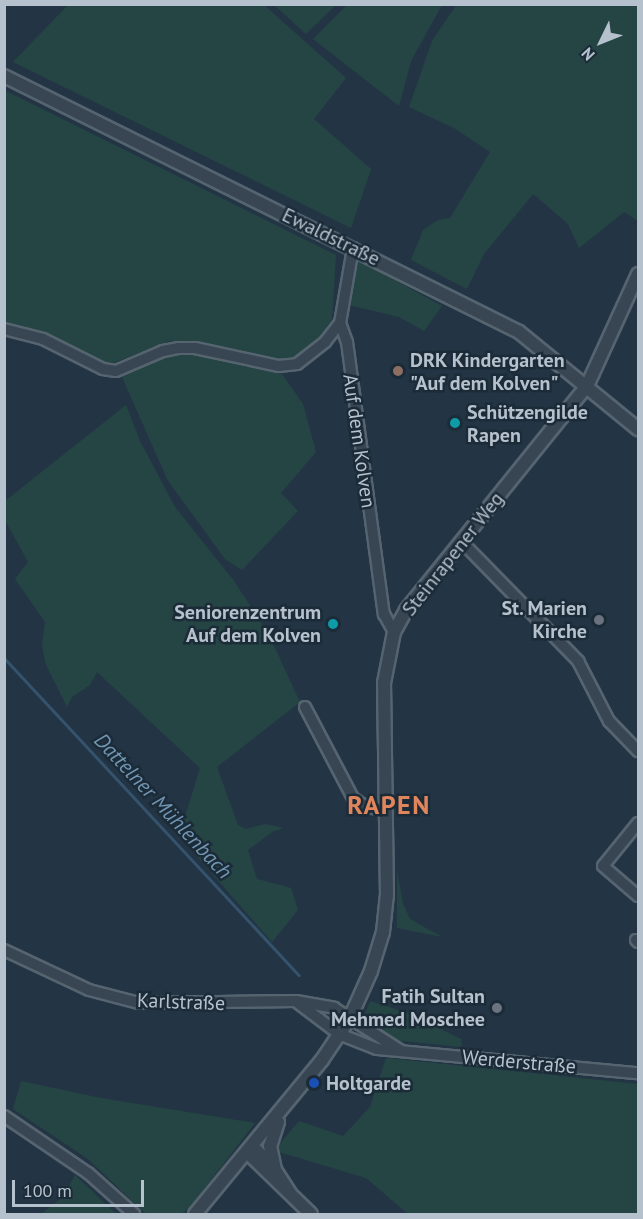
<!DOCTYPE html>
<meta charset="utf-8">
<style>
body{margin:0}
#map{position:relative;width:643px;height:1219px;overflow:hidden;background:#233544;font-family:"PT Sans",sans-serif}
div>[style]{position:absolute}
.green>*{inset:0;background:#254544}
.stream>*{height:3px;margin:-1.5px;padding:0 1.5px;transform-origin:1.5px;border-radius:1.5px;background:#35536c}
.roads{filter:drop-shadow(2px 0 #566470) drop-shadow(-2px 0 #566470) drop-shadow(0 2px #566470) drop-shadow(0 -2px #566470)}
.minor>*{height:10px;margin:-5px;padding:0 5px;transform-origin:5px;border-radius:5px;background:#384653}
.tertiary>*{height:12px;margin:-6px;padding:0 6px;transform-origin:6px;border-radius:6px;background:#384653}
.dots>*{width:16px;height:16px;translate:-50% -50%;box-sizing:border-box;border:3px solid #1c2b38;border-radius:50%}
span{translate:-50% -50%;white-space:nowrap;text-align:center;line-height:1.15;-webkit-text-stroke:5px #1c2b38;paint-order:stroke}
.street-label{font-size:20px;color:#b5c1cd}
.poi-label{font-size:20px;color:#b5c1cd;font-weight:700}
.left{translate:0 -50%;text-align:left}
.right{translate:-100% -50%;text-align:right}
.water-label{font-size:21px;color:#7196b3;font-style:italic}
.district-label{font-size:26px;color:#e1865c;font-weight:700;letter-spacing:1.5px}
.frame{position:absolute;inset:0;border:6px solid #b5c1cd;pointer-events:none}
.north{position:absolute;left:571px;top:12px;width:60px;height:60px;-webkit-text-stroke:4px #1c2b38;paint-order:stroke;rotate:227deg;font-size:16px;font-weight:700;line-height:24px;text-align:center;color:#b5c1cd}
.north::after{content:'';display:block;margin:auto;width:21px;height:27px;background:#b5c1cd;clip-path:polygon(50% 0,100% 100%,50% 72%,0 100%)}
.scale{position:absolute;left:12px;top:1180px;width:132px;height:27px;box-sizing:border-box;border:3px solid #b5c1cd;border-top:0;padding-left:8px;font-size:18px;line-height:21px;white-space:nowrap;color:#b5c1cd;-webkit-text-stroke:4px #1c2b38;paint-order:stroke}
</style>
<div id="map">
<div class="green">
<div style="clip-path:polygon(69px 4px,264px 5px,346px 78px,314px 119px,371px 169px,351px 228px,13px 62px)"></div>
<div style="clip-path:polygon(457px 4px,638px 5px,638px 221px,624px 212px,579px 248px,568px 224px,533px 194px,484px 254px,467px 289px,411px 260px,423px 230px,438px 220px,450px 218px,490px 152px,454px 128px,409px 107px,432px 41px)"></div>
<div style="clip-path:polygon(274px 5px,336px 5px,306px 34px)"></div>
<div style="clip-path:polygon(347px 5px,442px 5px,411px 61px,399px 106px,313px 39px)"></div>
<div style="clip-path:polygon(4px 90px,336px 255px,332px 319px,309px 351px,280px 363px,195px 341px,169px 341px,113px 363px,98px 362px,56px 338px,5px 322px)"></div>
<div style="clip-path:polygon(358px 260px,442px 306px,424px 331px,399px 317px,349px 305px)"></div>
<div style="clip-path:polygon(185px 349px,279px 370px,303px 404px,316px 452px,281px 493px,298px 511px,242px 570px,225px 559px,168px 481px,122px 377px,123px 373px)"></div>
<div style="clip-path:polygon(126px 405px,140px 441px,175px 507px,234px 581px,268px 633px,300px 702px,217px 767px,238px 825px,246px 829px,265px 824px,284px 828px,272px 832px,248px 850px,257px 879px,291px 888px,298px 910px,272px 942px,179px 836px,200px 768px,97px 672px,90px 685px,72px 697px,67px 707px,46px 665px,42px 645px,45px 622px,15px 579px,28px 562px,5px 520px,5px 501px)"></div>
<div style="clip-path:polygon(397px 871px,403px 904px,410px 919px,442px 937px,397px 928px)"></div>
<div style="clip-path:polygon(370px 1001px,408px 1013px,461px 1039px,462px 1047px,392px 1040px,364px 1016px)"></div>
<div style="clip-path:polygon(386px 1058px,638px 1084px,638px 1214px,408px 1214px,366px 1178px,279px 1152px,277px 1147px,299px 1121px,343px 1136px,370px 1107px)"></div>
<div style="clip-path:polygon(21px 1081px,101px 1098px,255px 1123px,190px 1207px,181px 1214px,146px 1214px,88px 1159px,13px 1109px)"></div>
<div style="clip-path:polygon(75px 1175px,116px 1214px,41px 1214px,63px 1197px)"></div>
</div>
<div class="stream">
<div style="left:4px;top:658px;width:433px;rotate:47.1deg"></div>
</div>
<div class="roads">
<div class="minor">
<div style="left:353px;top:248px;width:76px;rotate:99.8deg"></div>
<div style="left:340px;top:323px;width:20px;rotate:70deg"></div>
<div style="left:347px;top:342px;width:275px;rotate:82.3deg"></div>
<div style="left:384px;top:614px;width:21px;rotate:61deg"></div>
<div style="left:4px;top:329px;width:40px;rotate:14.4deg"></div>
<div style="left:43px;top:339px;width:67px;rotate:26.6deg"></div>
<div style="left:103px;top:369px;width:13px;rotate:9deg"></div>
<div style="left:116px;top:371px;width:51px;rotate:-23.1deg"></div>
<div style="left:163px;top:351px;width:16px;rotate:-11deg"></div>
<div style="left:179px;top:348px;width:16px"></div>
<div style="left:195px;top:348px;width:86px;rotate:12.1deg"></div>
<div style="left:279px;top:366px;width:18px;rotate:-6deg"></div>
<div style="left:297px;top:364px;width:36px;rotate:-38deg"></div>
<div style="left:325px;top:342px;width:24px;rotate:-52deg"></div>
<div style="left:461px;top:541px;width:168px;rotate:45.7deg"></div>
<div style="left:578px;top:661px;width:68px;rotate:62.7deg"></div>
<div style="left:609px;top:721px;width:42px;rotate:46deg"></div>
<div style="left:305px;top:707px;width:103px;rotate:62.2deg"></div>
<div style="left:353px;top:798px;width:16px;rotate:35deg"></div>
<div style="left:366px;top:807px;width:18px;rotate:9deg"></div>
<div style="left:638px;top:823px;width:55px;rotate:129.1deg"></div>
<div style="left:603px;top:866px;width:46px;rotate:40.6deg"></div>
<div style="left:636px;top:940px;width:3px;rotate:45deg"></div>
<div style="left:4px;top:950px;width:94px;rotate:25.2deg"></div>
<div style="left:89px;top:990px;width:52px;rotate:14.6deg"></div>
<div style="left:139px;top:1003px;width:157px;rotate:-0.7deg"></div>
<div style="left:296px;top:1001px;width:39px;rotate:10deg"></div>
<div style="left:334px;top:1008px;width:78px;rotate:32.5deg"></div>
<div style="left:298px;top:1003px;width:51px;rotate:37.1deg"></div>
<div style="left:339px;top:1034px;width:41px;rotate:21.5deg"></div>
<div style="left:377px;top:1049px;width:262px;rotate:5.3deg"></div>
<div style="left:4px;top:1116px;width:102px;rotate:34.2deg"></div>
<div style="left:88px;top:1173px;width:62px;rotate:41.7deg"></div>
</div>
<div class="tertiary">
<div style="left:4px;top:76px;width:575px;rotate:26.43deg"></div>
<div style="left:519px;top:332px;width:154px;rotate:39.2deg"></div>
<div style="left:278px;top:1122px;width:25px;rotate:108deg"></div>
<div style="left:270px;top:1146px;width:25px;rotate:78deg"></div>
<div style="left:275px;top:1170px;width:27px;rotate:57deg"></div>
<div style="left:252px;top:1146px;width:32px;rotate:46deg"></div>
<div style="left:247px;top:1152px;width:89px;rotate:44.1deg"></div>
<div style="left:195px;top:1214px;width:200px;rotate:-50.5deg"></div>
<div style="left:322px;top:1060px;width:50px;rotate:-56.3deg"></div>
<div style="left:350px;top:1018px;width:51px;rotate:-65.9deg"></div>
<div style="left:371px;top:971px;width:41px;rotate:-72.9deg"></div>
<div style="left:383px;top:932px;width:36px;rotate:-84deg"></div>
<div style="left:387px;top:896px;width:213px;rotate:-90.8deg"></div>
<div style="left:384px;top:683px;width:52px;rotate:-78.9deg"></div>
<div style="left:394px;top:632px;width:25px;rotate:-61deg"></div>
<div style="left:406px;top:610px;width:288px;rotate:-51.1deg"></div>
<div style="left:587px;top:386px;width:123px;rotate:-65.5deg"></div>
</div>
</div>
<div class="dots">
<div style="left:398px;top:371px;background:#8d6e63"></div>
<div style="left:455px;top:423px;background:#0f9aa8"></div>
<div style="left:599px;top:620px;background:#6b7280"></div>
<div style="left:333px;top:624px;background:#0f9aa8"></div>
<div style="left:497px;top:1008px;background:#6b7280"></div>
<div style="left:314px;top:1083px;background:#1a4fb4"></div>
</div>
<div class="street-label">
<span style="left:331px;top:237px;rotate:26deg">Ewaldstraße</span>
<span style="left:359px;top:441px;rotate:82deg">Auf dem Kolven</span>
<span style="left:453px;top:554px;rotate:-52deg">Steinrapener Weg</span>
<span style="left:181px;top:1002px;rotate:2deg">Karlstraße</span>
<span style="left:519px;top:1062px;rotate:5deg">Werderstraße</span>
</div>
<div class="poi-label">
<span class="left" style="left:410px;top:372px">DRK Kindergarten<br>"Auf dem Kolven"</span>
<span class="left" style="left:467px;top:424px">Schützengilde<br>Rapen</span>
<span class="right" style="left:587px;top:620px">St. Marien<br>Kirche</span>
<span class="right" style="left:321px;top:624px">Seniorenzentrum<br>Auf dem Kolven</span>
<span class="right" style="left:485px;top:1008px">Fatih Sultan<br>Mehmed Moschee</span>
<span class="left" style="left:326px;top:1083px">Holtgarde</span>
</div>
<div class="water-label">
<span style="left:163px;top:806px;rotate:47deg">Dattelner Mühlenbach</span>
</div>
<div class="district-label">
<span style="left:389px;top:805px">RAPEN</span>
</div>
<div class="frame"></div>
<div class="north">N</div>
<div class="scale">100 m</div>
</div>
